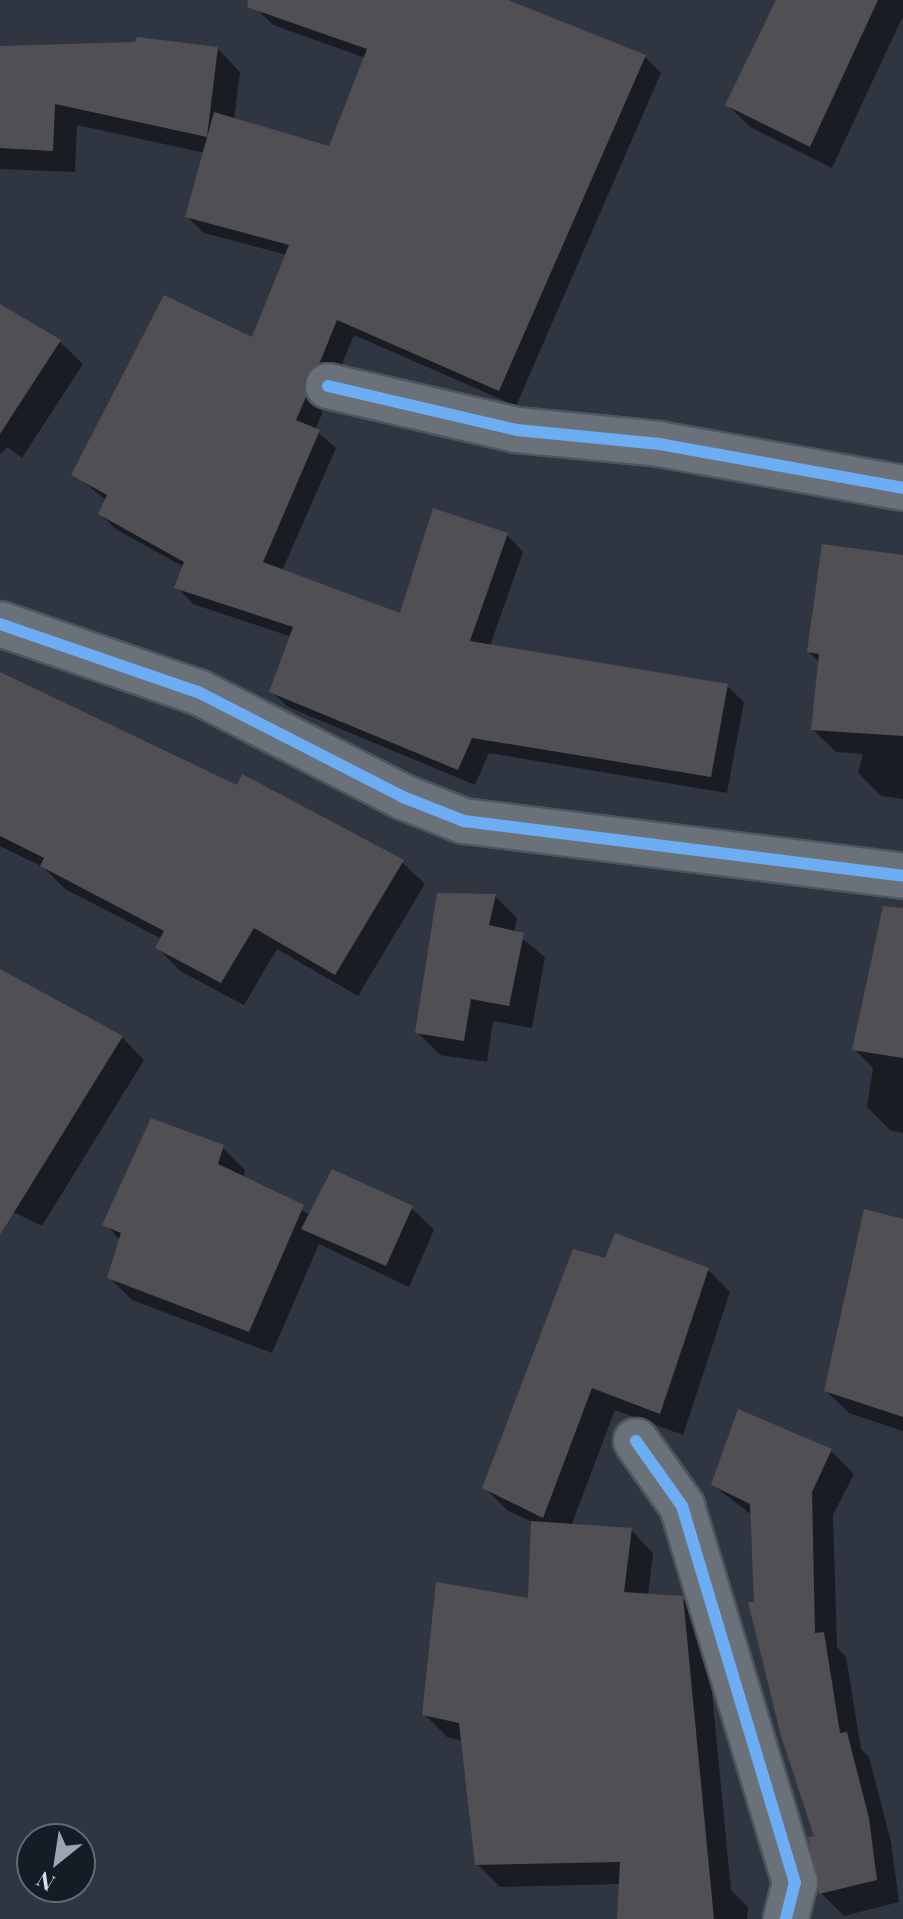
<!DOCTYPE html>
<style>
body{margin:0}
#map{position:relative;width:903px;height:1919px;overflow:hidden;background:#2f3641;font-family:"Playfair Display",serif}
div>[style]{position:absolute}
.shadow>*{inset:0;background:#0007}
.building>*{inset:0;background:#504f53}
.roads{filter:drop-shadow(2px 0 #4e555f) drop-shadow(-2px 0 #4e555f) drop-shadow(0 2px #4e555f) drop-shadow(0 -2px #4e555f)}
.street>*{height:44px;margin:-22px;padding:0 22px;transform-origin:22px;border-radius:22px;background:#6a7179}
.cycleway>*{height:12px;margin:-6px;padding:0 6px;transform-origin:6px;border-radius:6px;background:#6dadf4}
span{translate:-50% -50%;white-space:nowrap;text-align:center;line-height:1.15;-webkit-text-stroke:7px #161c26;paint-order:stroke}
.north{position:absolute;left:16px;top:1823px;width:80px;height:80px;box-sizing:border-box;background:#161c26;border:2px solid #636a76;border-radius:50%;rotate:210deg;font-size:22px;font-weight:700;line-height:32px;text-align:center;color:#d7e0ed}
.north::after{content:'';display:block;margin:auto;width:28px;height:36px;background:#9ca4b1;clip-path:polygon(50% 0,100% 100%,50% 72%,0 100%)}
</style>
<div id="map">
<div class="shadow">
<div style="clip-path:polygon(261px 0,503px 0,645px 57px,661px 73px,516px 406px,354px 335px,336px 379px,319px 397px,322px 414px,315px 430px,336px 448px,282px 571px,402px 615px,507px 535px,523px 552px,490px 646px,727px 686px,744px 702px,727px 793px,489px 753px,475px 785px,288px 707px,271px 691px,292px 637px,193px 604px,177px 587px,184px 567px,117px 530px,100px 514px,106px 500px,74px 474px,253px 340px,287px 255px,204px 233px,187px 217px,205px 153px,77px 125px,75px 172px,0 169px,0 48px,218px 49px,240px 72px,234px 120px,330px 148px,366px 58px,273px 25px,257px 9px)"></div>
<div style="clip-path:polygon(778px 0,903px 0,903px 16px,832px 168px,750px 127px,727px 104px)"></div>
<div style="clip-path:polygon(0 306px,60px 342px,83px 364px,22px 458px,8px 447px,0 454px)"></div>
<div style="clip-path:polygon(903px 557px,903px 799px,881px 796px,858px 773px,863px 754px,836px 752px,813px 730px,820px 663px,809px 652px)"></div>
<div style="clip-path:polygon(0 692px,238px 787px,402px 862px,425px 884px,358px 996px,277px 949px,244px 1005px,180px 971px,158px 948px,162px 939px,65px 889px,43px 867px,0 846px)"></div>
<div style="clip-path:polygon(495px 896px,517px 918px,514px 932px,545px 957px,532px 1028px,493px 1021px,487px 1062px,440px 1055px,417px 1032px)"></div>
<div style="clip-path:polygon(0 971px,122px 1037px,144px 1060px,42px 1226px,3px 1207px,0 1215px)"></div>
<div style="clip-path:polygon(903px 982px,903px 1133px,890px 1130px,867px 1107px,873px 1068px,854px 1049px)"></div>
<div style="clip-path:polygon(222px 1147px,245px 1170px,243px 1178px,310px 1215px,411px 1208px,434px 1230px,409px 1287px,319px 1244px,272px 1353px,132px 1300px,109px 1277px,121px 1241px,105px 1224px)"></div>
<div style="clip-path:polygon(903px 1221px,903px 1431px,849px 1413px,826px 1391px)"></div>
<div style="clip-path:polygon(606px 1260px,707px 1269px,730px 1292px,683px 1435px,615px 1410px,571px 1526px,631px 1530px,653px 1553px,648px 1596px,682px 1598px,705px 1621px,731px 1890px,748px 1907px,747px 1919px,619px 1919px,621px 1884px,500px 1887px,477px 1864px,463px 1741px,447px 1737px,424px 1714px,530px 1600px,532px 1522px,507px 1510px,484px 1487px)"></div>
<div style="clip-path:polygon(739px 1412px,831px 1451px,854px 1474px,833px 1515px,837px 1647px,846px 1657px,861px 1749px,869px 1757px,891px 1842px,899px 1902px,844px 1916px,821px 1893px,817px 1837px,756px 1604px,753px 1516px,713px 1485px)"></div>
</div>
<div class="building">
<div style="clip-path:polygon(248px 0,508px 0,646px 55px,499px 391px,337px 320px,320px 362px,304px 380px,306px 397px,296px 420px,320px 430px,263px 562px,400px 613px,433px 508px,508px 533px,470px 641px,728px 684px,711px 777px,472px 738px,458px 770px,269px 692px,293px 627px,174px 588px,184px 562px,98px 514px,107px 495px,71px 475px,164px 295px,252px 337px,289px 245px,185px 217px,214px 112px,329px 146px,367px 49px,247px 7px)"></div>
<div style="clip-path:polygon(776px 0,878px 0,810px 147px,725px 105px)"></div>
<div style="clip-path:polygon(137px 37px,218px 47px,207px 137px,55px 104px,53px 151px,0 148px,0 46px,135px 42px)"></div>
<div style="clip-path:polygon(0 304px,61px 340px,0 434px)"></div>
<div style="clip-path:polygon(822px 544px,903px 555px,903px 736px,811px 730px,819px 654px,807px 652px)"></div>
<div style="clip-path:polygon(0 672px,237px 785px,242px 774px,404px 860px,335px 975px,254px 928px,221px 983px,155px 948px,164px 931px,40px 866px,44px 858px,0 836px)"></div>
<div style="clip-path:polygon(437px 893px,496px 894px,489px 925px,524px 933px,509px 1006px,471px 999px,464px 1041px,415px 1033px)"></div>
<div style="clip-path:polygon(883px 906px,903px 908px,903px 1058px,852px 1050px)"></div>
<div style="clip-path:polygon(0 969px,123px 1036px,0 1235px)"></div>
<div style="clip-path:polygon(151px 1118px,224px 1145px,218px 1164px,304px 1205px,249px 1332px,107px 1278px,121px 1233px,102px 1225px)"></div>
<div style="clip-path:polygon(332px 1169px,413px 1206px,386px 1266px,301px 1229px)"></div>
<div style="clip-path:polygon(864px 1209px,903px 1219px,903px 1417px,824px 1391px)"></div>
<div style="clip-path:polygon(615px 1233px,709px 1268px,660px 1414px,592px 1388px,543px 1518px,482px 1488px,573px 1249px,605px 1258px)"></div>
<div style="clip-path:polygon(738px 1409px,832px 1449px,812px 1492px,815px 1633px,824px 1632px,840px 1733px,847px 1732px,869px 1818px,877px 1880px,819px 1894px,808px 1837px,814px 1836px,781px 1736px,748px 1602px,754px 1602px,750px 1504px,711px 1485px)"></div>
<div style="clip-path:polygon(531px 1521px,632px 1528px,624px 1592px,683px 1596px,714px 1919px,617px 1919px,620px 1862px,475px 1865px,459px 1723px,422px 1715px,436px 1582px,528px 1598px)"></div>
</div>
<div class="roads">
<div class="street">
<div style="left:328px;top:386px;width:194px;rotate:13.1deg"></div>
<div style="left:517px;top:430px;width:143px;rotate:5.6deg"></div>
<div style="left:659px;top:444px;width:248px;rotate:10.2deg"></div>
<div style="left:0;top:624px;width:209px;rotate:19deg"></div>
<div style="left:198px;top:692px;width:230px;rotate:27.1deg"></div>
<div style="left:403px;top:797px;width:66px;rotate:21.5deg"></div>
<div style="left:464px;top:821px;width:442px;rotate:7.1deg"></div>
<div style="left:636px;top:1441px;width:80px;rotate:54.7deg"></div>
<div style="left:682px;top:1506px;width:393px;rotate:73.3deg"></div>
<div style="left:795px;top:1882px;width:38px;rotate:104deg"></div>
</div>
</div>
<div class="cycleway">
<div style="left:328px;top:386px;width:194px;rotate:13.1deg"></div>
<div style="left:517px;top:430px;width:143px;rotate:5.6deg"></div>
<div style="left:659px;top:444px;width:248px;rotate:10.2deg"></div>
<div style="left:0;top:624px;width:209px;rotate:19deg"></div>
<div style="left:198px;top:692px;width:230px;rotate:27.1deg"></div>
<div style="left:403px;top:797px;width:66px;rotate:21.5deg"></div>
<div style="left:464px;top:821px;width:442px;rotate:7.1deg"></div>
<div style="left:636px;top:1441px;width:80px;rotate:54.7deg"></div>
<div style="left:682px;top:1506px;width:393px;rotate:73.3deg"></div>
<div style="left:795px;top:1882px;width:38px;rotate:104deg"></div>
</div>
<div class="north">N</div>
</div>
